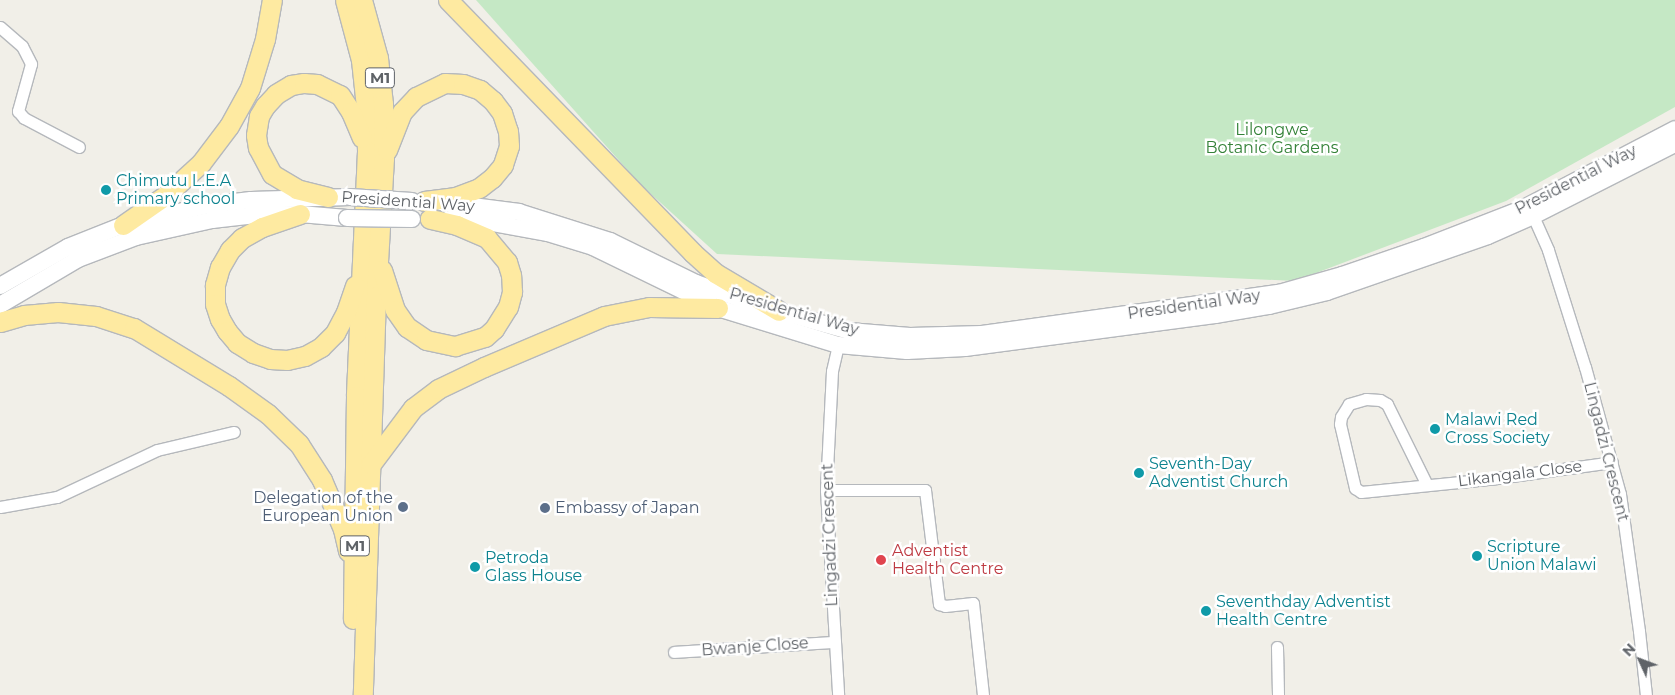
<!DOCTYPE html>
<style>
body{margin:0}
#map{position:relative;width:1675px;height:695px;overflow:hidden;background:#f1efe8;font-family:Montserrat,sans-serif}
div>[style]{position:absolute}
.green>*{inset:0;background:#c5e8c5}
.roads{filter:drop-shadow(1px 0 #b5b8bc) drop-shadow(-1px 0 #b5b8bc) drop-shadow(0 1px #b5b8bc) drop-shadow(0 -1px #b5b8bc)}
.minor>*{height:11px;margin:-5.5px;padding:0 5.5px;transform-origin:5.5px;border-radius:5.5px;background:#fff}
.secondary>*{height:16px;margin:-8px;padding:0 8px;transform-origin:8px;border-radius:8px;background:#fff}
.trunk>*{height:19px;margin:-9.5px;padding:0 9.5px;transform-origin:9.5px;border-radius:9.5px;background:#feeaa1}
.bridges{filter:drop-shadow(1px 0 #b6babf) drop-shadow(-1px 0 #b6babf) drop-shadow(0 1px #b6babf) drop-shadow(0 -1px #b6babf)}
.secondary-bridge>*{height:16px;margin:-8px;padding:0 8px;transform-origin:8px;border-radius:8px;background:#fff}
.dots>*{width:14px;height:14px;translate:-50% -50%;box-sizing:border-box;border:2px solid #fff;border-radius:50%}
span{translate:-50% -50%;white-space:nowrap;text-align:center;line-height:1.15;-webkit-text-stroke:5px #fff;paint-order:stroke}
.shield-label span{padding:1px 4px;background:#fff;border:1px solid;border-radius:4px;-webkit-text-stroke-width:0}
.shield-label{font-size:15px;color:#5f6368;font-weight:700}
.park-label{font-size:16px;color:#348238}
.street-label{font-size:16px;color:#5f6368}
.culture-label{font-size:16px;color:#0d838f}
.left{translate:0 -50%;text-align:left}
.service-label{font-size:16px;color:#4e5e75}
.right{translate:-100% -50%;text-align:right}
.health-label{font-size:16px;color:#be3a42}
.north{position:absolute;left:1615px;top:635px;width:50px;height:50px;-webkit-text-stroke:4px #fff;paint-order:stroke;rotate:313deg;font-size:14px;font-weight:700;line-height:20px;text-align:center;color:#5f6368}
.north::after{content:'';display:block;margin:auto;width:18px;height:22px;background:#5f6368;clip-path:polygon(50% 0,100% 100%,50% 72%,0 100%)}
</style>
<div id="map">
<div class="green">
<div style="clip-path:polygon(476px 0,1675px 0,1675px 107px,1506px 201px,1295px 281px,717px 254px,640px 184px)"></div>
</div>
<div class="roads">
<div class="minor">
<div style="left:0;top:27px;width:29px;rotate:41deg"></div>
<div style="left:22px;top:46px;width:20px;rotate:63deg"></div>
<div style="left:31px;top:64px;width:49px;rotate:105.5deg"></div>
<div style="left:18px;top:111px;width:9px;rotate:49deg"></div>
<div style="left:24px;top:118px;width:62px;rotate:27.8deg"></div>
<div style="left:1533px;top:216px;width:37px;rotate:66deg"></div>
<div style="left:1548px;top:250px;width:123px;rotate:72.5deg"></div>
<div style="left:1585px;top:367px;width:132px;rotate:74.6deg"></div>
<div style="left:1620px;top:494px;width:138px;rotate:82.1deg"></div>
<div style="left:1639px;top:631px;width:64px;rotate:83.8deg"></div>
<div style="left:838px;top:345px;width:27px;rotate:103deg"></div>
<div style="left:832px;top:371px;width:119px;rotate:92.9deg"></div>
<div style="left:826px;top:490px;width:205px;rotate:86.6deg"></div>
<div style="left:1427px;top:485px;width:90px;rotate:-116.3deg"></div>
<div style="left:1387px;top:404px;width:8px;rotate:-150deg"></div>
<div style="left:1380px;top:400px;width:14px;rotate:-176deg"></div>
<div style="left:1366px;top:399px;width:18px;rotate:164deg"></div>
<div style="left:1349px;top:404px;width:15px;rotate:122deg"></div>
<div style="left:1341px;top:417px;width:7px;rotate:98deg"></div>
<div style="left:1340px;top:424px;width:66px;rotate:76.8deg"></div>
<div style="left:1355px;top:488px;width:7px;rotate:34deg"></div>
<div style="left:1361px;top:492px;width:130px;rotate:-5.8deg"></div>
<div style="left:1490px;top:479px;width:123px;rotate:-7.9deg"></div>
<div style="left:826px;top:490px;width:99px"></div>
<div style="left:925px;top:490px;width:115px;rotate:83deg"></div>
<div style="left:939px;top:604px;width:6px;rotate:18deg"></div>
<div style="left:945px;top:606px;width:28px;rotate:-6deg"></div>
<div style="left:973px;top:603px;width:93px;rotate:83.8deg"></div>
<div style="left:0;top:507px;width:58px;rotate:-10deg"></div>
<div style="left:57px;top:497px;width:110px;rotate:-25.2deg"></div>
<div style="left:157px;top:450px;width:79px;rotate:-13.2deg"></div>
<div style="left:1277px;top:647px;width:48px;rotate:88.8deg"></div>
<div style="left:674px;top:652px;width:161px;rotate:-3.6deg"></div>
</div>
<div class="secondary">
<div style="left:441px;top:202px;width:79px;rotate:7.3deg"></div>
<div style="left:519px;top:212px;width:96px;rotate:17.7deg"></div>
<div style="left:610px;top:241px;width:96px;rotate:26deg"></div>
<div style="left:696px;top:283px;width:65px;rotate:19.8deg"></div>
<div style="left:757px;top:305px;width:96px;rotate:15.8deg"></div>
<div style="left:849px;top:331px;width:61px;rotate:4.7deg"></div>
<div style="left:910px;top:336px;width:72px;rotate:-1.6deg"></div>
<div style="left:982px;top:334px;width:300px;rotate:-7.9deg"></div>
<div style="left:1279px;top:293px;width:66px;rotate:-15.9deg"></div>
<div style="left:1342px;top:275px;width:87px;rotate:-18.9deg"></div>
<div style="left:1424px;top:247px;width:107px;rotate:-21.3deg"></div>
<div style="left:1524px;top:208px;width:170px;rotate:-27.6deg"></div>
<div style="left:449px;top:219px;width:32px;rotate:4deg"></div>
<div style="left:481px;top:221px;width:68px;rotate:10.2deg"></div>
<div style="left:548px;top:233px;width:47px;rotate:17.3deg"></div>
<div style="left:593px;top:247px;width:139px;rotate:26deg"></div>
<div style="left:718px;top:308px;width:126px;rotate:17.1deg"></div>
<div style="left:838px;top:345px;width:69px;rotate:5deg"></div>
<div style="left:907px;top:351px;width:58px;rotate:-3deg"></div>
<div style="left:965px;top:348px;width:252px;rotate:-7.5deg"></div>
<div style="left:1215px;top:315px;width:55px;rotate:-9.5deg"></div>
<div style="left:1269px;top:306px;width:60px;rotate:-13.6deg"></div>
<div style="left:1327px;top:292px;width:170px;rotate:-19.2deg"></div>
<div style="left:1488px;top:236px;width:49px;rotate:-24deg"></div>
<div style="left:1533px;top:216px;width:159px;rotate:-26.9deg"></div>
<div style="left:0;top:286px;width:78px;rotate:-29.8deg"></div>
<div style="left:68px;top:247px;width:59px;rotate:-21.8deg"></div>
<div style="left:123px;top:225px;width:88px;rotate:-13.1deg"></div>
<div style="left:209px;top:205px;width:42px;rotate:-6.8deg"></div>
<div style="left:251px;top:200px;width:99px;rotate:-1.7deg"></div>
<div style="left:0;top:305px;width:91px;rotate:-30.5deg"></div>
<div style="left:78px;top:259px;width:62px;rotate:-20.8deg"></div>
<div style="left:136px;top:237px;width:78px;rotate:-12.6deg"></div>
<div style="left:212px;top:220px;width:44px;rotate:-6.5deg"></div>
<div style="left:256px;top:215px;width:44px;rotate:-1.3deg"></div>
<div style="left:300px;top:214px;width:47px;rotate:4.9deg"></div>
</div>
<div class="trunk">
<div style="left:345px;top:0;width:62px;rotate:75.1deg"></div>
<div style="left:361px;top:60px;width:47px;rotate:83.9deg"></div>
<div style="left:366px;top:107px;width:44px;rotate:88.7deg"></div>
<div style="left:367px;top:151px;width:245px;rotate:92.6deg"></div>
<div style="left:356px;top:396px;width:223px;rotate:90.8deg"></div>
<div style="left:362px;top:0;width:60px;rotate:74.6deg"></div>
<div style="left:378px;top:58px;width:46px;rotate:83.8deg"></div>
<div style="left:383px;top:104px;width:54px;rotate:88.9deg"></div>
<div style="left:384px;top:158px;width:138px;rotate:93.3deg"></div>
<div style="left:376px;top:296px;width:399px;rotate:91.9deg"></div>
<div style="left:448px;top:0;width:352px;rotate:45.9deg"></div>
<div style="left:693px;top:253px;width:30px;rotate:42deg"></div>
<div style="left:715px;top:273px;width:74px;rotate:30.7deg"></div>
<div style="left:387px;top:150px;width:41px;rotate:-68.5deg"></div>
<div style="left:402px;top:112px;width:21px;rotate:-47deg"></div>
<div style="left:416px;top:97px;width:32px;rotate:-26deg"></div>
<div style="left:445px;top:83px;width:18px;rotate:3deg"></div>
<div style="left:463px;top:84px;width:18px;rotate:19deg"></div>
<div style="left:480px;top:90px;width:17px;rotate:40deg"></div>
<div style="left:493px;top:101px;width:15px;rotate:53deg"></div>
<div style="left:502px;top:113px;width:19px;rotate:72deg"></div>
<div style="left:508px;top:131px;width:15px;rotate:86deg"></div>
<div style="left:509px;top:146px;width:20px;rotate:108deg"></div>
<div style="left:503px;top:165px;width:17px;rotate:130deg"></div>
<div style="left:492px;top:178px;width:16px;rotate:142deg"></div>
<div style="left:479px;top:188px;width:25px;rotate:159deg"></div>
<div style="left:456px;top:197px;width:32px;rotate:173deg"></div>
<div style="left:328px;top:197px;width:32px;rotate:-166deg"></div>
<div style="left:297px;top:189px;width:29px;rotate:-149deg"></div>
<div style="left:272px;top:174px;width:30px;rotate:-118deg"></div>
<div style="left:258px;top:148px;width:13px;rotate:-99deg"></div>
<div style="left:256px;top:135px;width:19px;rotate:-81deg"></div>
<div style="left:259px;top:116px;width:12px;rotate:-59deg"></div>
<div style="left:265px;top:106px;width:16px;rotate:-47deg"></div>
<div style="left:276px;top:94px;width:17px;rotate:-31deg"></div>
<div style="left:291px;top:85px;width:13px;rotate:-9deg"></div>
<div style="left:304px;top:83px;width:13px;rotate:4deg"></div>
<div style="left:317px;top:84px;width:25px;rotate:26deg"></div>
<div style="left:340px;top:95px;width:20px;rotate:57deg"></div>
<div style="left:351px;top:112px;width:28px;rotate:67deg"></div>
<div style="left:300px;top:214px;width:40px;rotate:161.1deg"></div>
<div style="left:262px;top:227px;width:23px;rotate:151deg"></div>
<div style="left:242px;top:238px;width:17px;rotate:135deg"></div>
<div style="left:230px;top:250px;width:20px;rotate:120deg"></div>
<div style="left:220px;top:267px;width:19px;rotate:106deg"></div>
<div style="left:215px;top:285px;width:19px;rotate:90deg"></div>
<div style="left:215px;top:304px;width:16px;rotate:72deg"></div>
<div style="left:220px;top:319px;width:14px;rotate:60deg"></div>
<div style="left:227px;top:331px;width:16px;rotate:50deg"></div>
<div style="left:237px;top:343px;width:19px;rotate:32deg"></div>
<div style="left:253px;top:353px;width:18px;rotate:19deg"></div>
<div style="left:270px;top:359px;width:17px;rotate:3deg"></div>
<div style="left:287px;top:360px;width:18px;rotate:-13deg"></div>
<div style="left:305px;top:356px;width:18px;rotate:-29deg"></div>
<div style="left:321px;top:347px;width:20px;rotate:-45deg"></div>
<div style="left:335px;top:333px;width:24px;rotate:-62deg"></div>
<div style="left:346px;top:312px;width:28px;rotate:-71deg"></div>
<div style="left:123px;top:225px;width:52px;rotate:-34.9deg"></div>
<div style="left:166px;top:195px;width:47px;rotate:-42.4deg"></div>
<div style="left:201px;top:163px;width:46px;rotate:-52.9deg"></div>
<div style="left:229px;top:126px;width:43px;rotate:-61.1deg"></div>
<div style="left:250px;top:88px;width:51px;rotate:-73deg"></div>
<div style="left:265px;top:39px;width:40px;rotate:-80deg"></div>
<div style="left:382px;top:270px;width:42px;rotate:72deg"></div>
<div style="left:395px;top:310px;width:21px;rotate:55deg"></div>
<div style="left:407px;top:327px;width:23px;rotate:34deg"></div>
<div style="left:426px;top:340px;width:30px;rotate:12deg"></div>
<div style="left:455px;top:346px;width:31px;rotate:-17deg"></div>
<div style="left:485px;top:337px;width:12px;rotate:-42deg"></div>
<div style="left:494px;top:329px;width:26px;rotate:-58deg"></div>
<div style="left:508px;top:307px;width:16px;rotate:-75deg"></div>
<div style="left:512px;top:292px;width:17px;rotate:-93deg"></div>
<div style="left:511px;top:275px;width:14px;rotate:-107deg"></div>
<div style="left:507px;top:262px;width:31px;rotate:-130deg"></div>
<div style="left:487px;top:238px;width:33px;rotate:-157deg"></div>
<div style="left:457px;top:225px;width:28px;rotate:-167deg"></div>
<div style="left:0;top:322px;width:25px;rotate:-16deg"></div>
<div style="left:24px;top:315px;width:34px;rotate:-5deg"></div>
<div style="left:58px;top:312px;width:38px;rotate:6deg"></div>
<div style="left:96px;top:316px;width:40px;rotate:18deg"></div>
<div style="left:134px;top:328px;width:111px;rotate:31.4deg"></div>
<div style="left:229px;top:386px;width:48px;rotate:35.7deg"></div>
<div style="left:268px;top:414px;width:43px;rotate:44.1deg"></div>
<div style="left:299px;top:444px;width:43px;rotate:57.4deg"></div>
<div style="left:322px;top:480px;width:53px;rotate:66.8deg"></div>
<div style="left:343px;top:529px;width:23px;rotate:77deg"></div>
<div style="left:371px;top:464px;width:70px;rotate:-53.1deg"></div>
<div style="left:413px;top:408px;width:31px;rotate:-37deg"></div>
<div style="left:438px;top:389px;width:51px;rotate:-25.6deg"></div>
<div style="left:484px;top:367px;width:130px;rotate:-23deg"></div>
<div style="left:604px;top:316px;width:46px;rotate:-11.3deg"></div>
<div style="left:649px;top:307px;width:69px;rotate:0.8deg"></div>
</div>
</div>
<div class="bridges">
<div class="secondary-bridge">
<div style="left:350px;top:197px;width:62px;rotate:3.7deg"></div>
<div style="left:347px;top:218px;width:65px;rotate:0.9deg"></div>
</div>
</div>
<div class="dots">
<div style="left:106px;top:190px;background:#0f9aa8"></div>
<div style="left:1435px;top:429px;background:#0f9aa8"></div>
<div style="left:1139px;top:473px;background:#0f9aa8"></div>
<div style="left:403px;top:507px;background:#5c6f8a"></div>
<div style="left:545px;top:508px;background:#5c6f8a"></div>
<div style="left:1477px;top:556px;background:#0f9aa8"></div>
<div style="left:881px;top:560px;background:#e0444e"></div>
<div style="left:475px;top:567px;background:#0f9aa8"></div>
<div style="left:1206px;top:611px;background:#0f9aa8"></div>
</div>
<div class="shield-label">
<span style="left:380px;top:78px">M1</span>
<span style="left:355px;top:546px">M1</span>
</div>
<div class="park-label">
<span style="left:1272px;top:139px">Lilongwe<br>Botanic Gardens</span>
</div>
<div class="street-label">
<span style="left:1576px;top:180px;rotate:-27deg">Presidential Way</span>
<span style="left:408px;top:202px;rotate:4deg">Presidential Way</span>
<span style="left:1194px;top:305px;rotate:-8deg">Presidential Way</span>
<span style="left:794px;top:312px;rotate:16deg">Presidential Way</span>
<span style="left:1606px;top:452px;rotate:76deg">Lingadzi Crescent</span>
<span style="left:1520px;top:474px;rotate:-7deg">Likangala Close</span>
<span style="left:830px;top:535px;rotate:-92deg">Lingadzi Crescent</span>
<span style="left:755px;top:647px;rotate:-4deg">Bwanje Close</span>
</div>
<div class="culture-label">
<span class="left" style="left:116px;top:190px">Chimutu L.E.A<br>Primary school</span>
<span class="left" style="left:1445px;top:429px">Malawi Red<br>Cross Society</span>
<span class="left" style="left:1149px;top:473px">Seventh-Day<br>Adventist Church</span>
<span class="left" style="left:1487px;top:556px">Scripture<br>Union Malawi</span>
<span class="left" style="left:485px;top:567px">Petroda<br>Glass House</span>
<span class="left" style="left:1216px;top:611px">Seventhday Adventist<br>Health Centre</span>
</div>
<div class="service-label">
<span class="right" style="left:393px;top:507px">Delegation of the<br>European Union</span>
<span class="left" style="left:555px;top:508px">Embassy of Japan</span>
</div>
<div class="health-label">
<span class="left" style="left:892px;top:560px">Adventist<br>Health Centre</span>
</div>
<div class="north">N</div>
</div>
